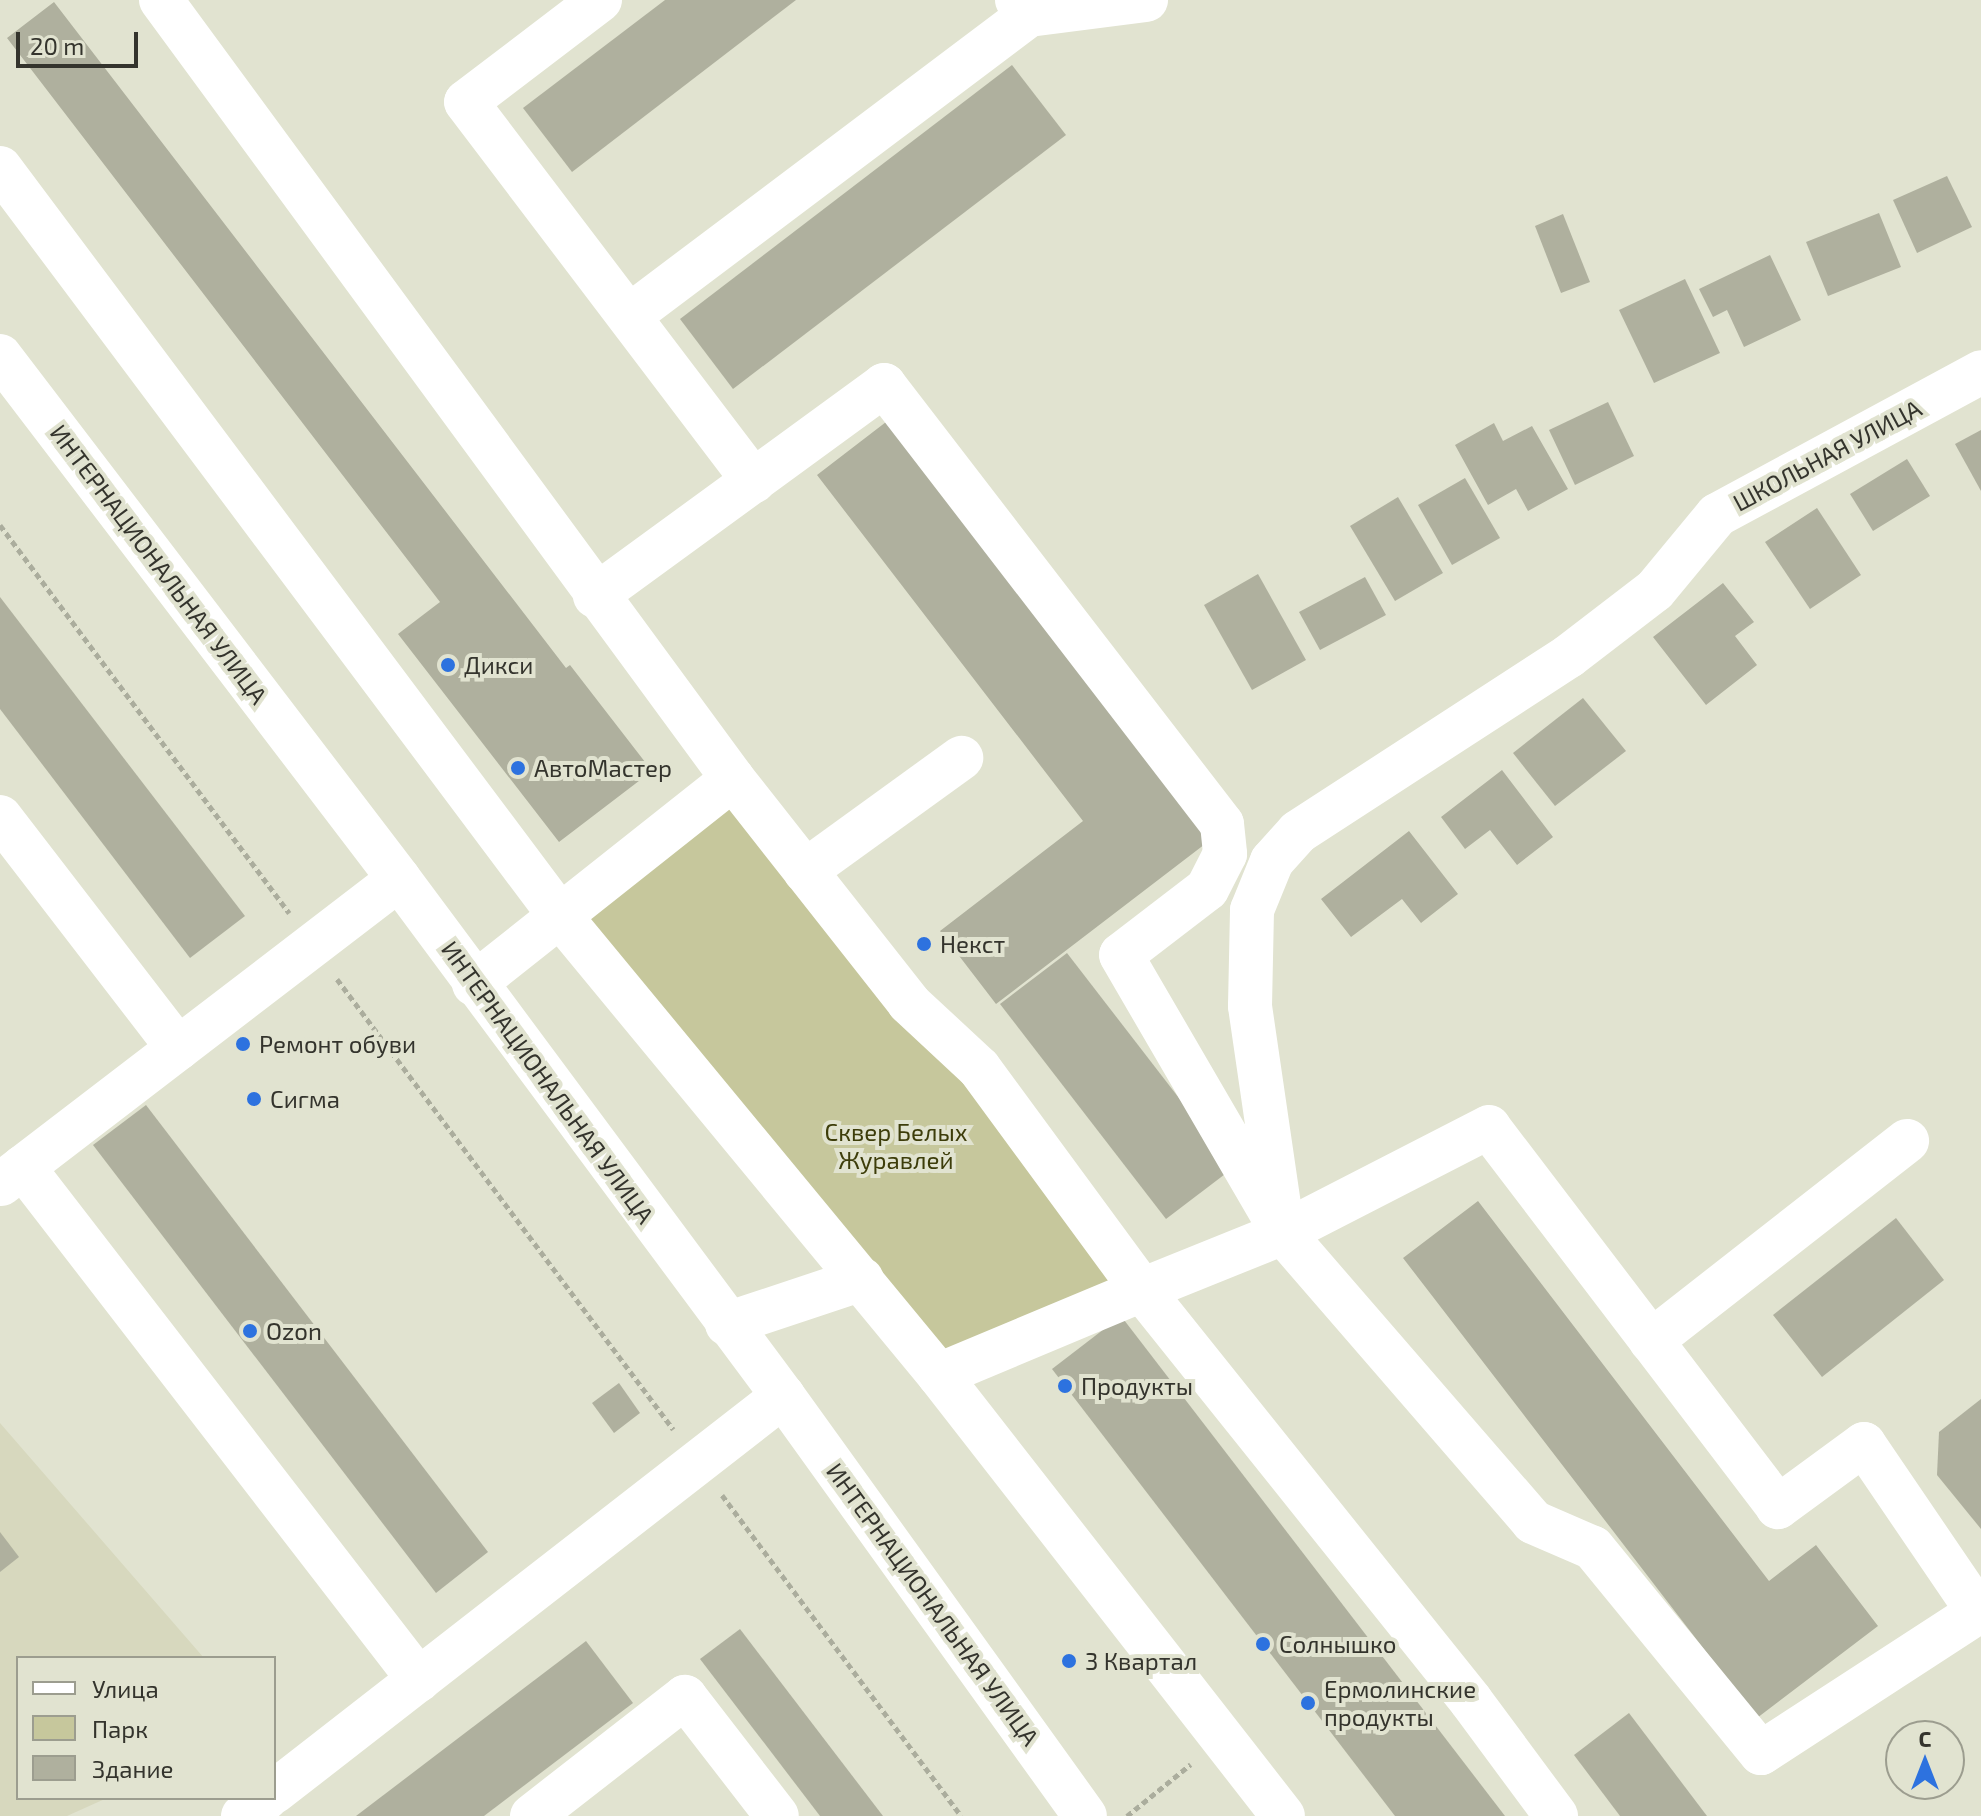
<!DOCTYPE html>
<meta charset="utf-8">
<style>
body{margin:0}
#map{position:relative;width:1981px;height:1816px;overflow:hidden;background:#e1e3d0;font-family:"Exo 2",sans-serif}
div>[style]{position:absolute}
.built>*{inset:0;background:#d7d8be}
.green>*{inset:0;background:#c6c79c}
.building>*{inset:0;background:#afb09e}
.path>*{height:5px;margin-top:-2.5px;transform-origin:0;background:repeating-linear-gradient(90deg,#abad9d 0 6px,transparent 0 10px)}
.minor>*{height:44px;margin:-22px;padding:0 22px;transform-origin:22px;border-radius:22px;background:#fff}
.major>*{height:44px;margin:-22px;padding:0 22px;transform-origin:22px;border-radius:22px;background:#fff}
.dots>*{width:22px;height:22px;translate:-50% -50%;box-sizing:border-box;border:4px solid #e1e3d0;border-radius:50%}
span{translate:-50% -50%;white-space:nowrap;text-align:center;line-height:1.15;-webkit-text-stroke:8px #e1e3d0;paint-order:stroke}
.street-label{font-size:24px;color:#34342d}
.poi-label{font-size:24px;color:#34342d}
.left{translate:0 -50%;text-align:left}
.park-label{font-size:24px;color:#3d3d0a}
.legend{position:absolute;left:16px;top:1656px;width:260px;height:144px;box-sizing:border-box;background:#e1e3d0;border:2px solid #9c9d8f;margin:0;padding:10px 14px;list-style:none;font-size:24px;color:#34342d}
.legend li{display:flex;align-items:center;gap:16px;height:40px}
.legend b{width:40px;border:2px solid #9c9d8f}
.north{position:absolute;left:1885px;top:1720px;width:80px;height:80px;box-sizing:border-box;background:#e1e3d0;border:2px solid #9c9d8f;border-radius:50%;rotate:0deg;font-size:22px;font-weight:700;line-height:32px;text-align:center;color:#34342d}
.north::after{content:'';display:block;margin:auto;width:28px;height:36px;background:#2d72df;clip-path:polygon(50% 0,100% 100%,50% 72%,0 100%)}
.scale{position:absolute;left:16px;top:32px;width:122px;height:36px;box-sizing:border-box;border:4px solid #34342d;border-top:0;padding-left:10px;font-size:24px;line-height:28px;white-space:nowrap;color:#34342d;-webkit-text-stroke:6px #e1e3d0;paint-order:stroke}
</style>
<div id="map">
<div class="built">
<div style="clip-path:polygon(0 1423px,204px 1658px,18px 1658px,18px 1798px,107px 1798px,67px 1816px,0 1816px)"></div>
</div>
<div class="green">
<div style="clip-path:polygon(733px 779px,1142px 1290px,939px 1375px,560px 916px)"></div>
</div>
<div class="building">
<div style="clip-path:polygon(665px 0,796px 0,572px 172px,523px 108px)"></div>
<div style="clip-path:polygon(54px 2px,566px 668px,570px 665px,652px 771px,559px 842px,398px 634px,440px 602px,7px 38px)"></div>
<div style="clip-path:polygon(1012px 65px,1066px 135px,733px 389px,680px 319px)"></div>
<div style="clip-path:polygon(1947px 176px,1972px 227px,1917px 253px,1893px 200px)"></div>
<div style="clip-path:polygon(1879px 213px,1901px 267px,1828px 296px,1806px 242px)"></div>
<div style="clip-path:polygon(1563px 214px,1590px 282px,1561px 293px,1535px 226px)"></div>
<div style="clip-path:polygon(1770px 255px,1801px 320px,1744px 347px,1727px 310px,1713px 317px,1699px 289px)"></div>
<div style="clip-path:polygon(1685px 279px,1720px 353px,1654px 383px,1619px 310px)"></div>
<div style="clip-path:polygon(1608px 402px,1634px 456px,1575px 485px,1549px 430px)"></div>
<div style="clip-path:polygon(886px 422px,1209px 841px,996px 1004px,940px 931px,1083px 821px,817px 475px)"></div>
<div style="clip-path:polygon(1494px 423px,1503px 441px,1532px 426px,1568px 489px,1528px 511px,1516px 489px,1488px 505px,1455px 445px)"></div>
<div style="clip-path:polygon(1981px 430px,1981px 491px,1955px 444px)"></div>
<div style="clip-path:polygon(1907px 459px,1930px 496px,1873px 531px,1850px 494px)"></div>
<div style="clip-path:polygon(1465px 478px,1500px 538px,1452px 565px,1418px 505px)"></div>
<div style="clip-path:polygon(1398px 497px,1443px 573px,1395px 601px,1350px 526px)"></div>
<div style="clip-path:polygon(1817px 508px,1861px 575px,1810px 609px,1765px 542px)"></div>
<div style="clip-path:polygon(1258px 574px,1306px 660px,1252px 690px,1204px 605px)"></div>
<div style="clip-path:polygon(1365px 577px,1386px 615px,1320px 650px,1299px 612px)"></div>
<div style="clip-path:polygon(1723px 583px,1754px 622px,1735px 636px,1757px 665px,1706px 705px,1653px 637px)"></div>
<div style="clip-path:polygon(0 597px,245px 916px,190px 958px,0 709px)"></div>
<div style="clip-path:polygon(1583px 698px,1626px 751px,1555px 806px,1513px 753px)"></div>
<div style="clip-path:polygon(1502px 770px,1553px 837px,1517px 865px,1490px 830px,1465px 849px,1441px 817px)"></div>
<div style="clip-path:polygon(1409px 831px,1458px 894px,1421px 923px,1402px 899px,1351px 937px,1321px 899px)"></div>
<div style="clip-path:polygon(1067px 953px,1233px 1168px,1166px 1219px,1000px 1004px)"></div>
<div style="clip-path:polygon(146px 1105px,488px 1552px,436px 1593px,93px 1145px)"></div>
<div style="clip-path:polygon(1478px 1201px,1769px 1581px,1816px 1545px,1878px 1626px,1757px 1718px,1403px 1258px)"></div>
<div style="clip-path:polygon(1896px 1218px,1944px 1280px,1822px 1377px,1773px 1315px)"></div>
<div style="clip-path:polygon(1121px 1316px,1505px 1816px,1395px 1816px,1052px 1369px)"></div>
<div style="clip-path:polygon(619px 1383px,640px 1413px,614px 1433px,592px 1403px)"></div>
<div style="clip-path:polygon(1981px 1399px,1981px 1529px,1937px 1475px,1939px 1432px)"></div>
<div style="clip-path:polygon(0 1532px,19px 1557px,0 1572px)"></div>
<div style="clip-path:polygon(740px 1629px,883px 1816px,820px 1816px,700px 1659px)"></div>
<div style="clip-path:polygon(586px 1641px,633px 1703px,484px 1816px,356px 1816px)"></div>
<div style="clip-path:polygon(1629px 1713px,1707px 1816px,1620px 1816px,1574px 1755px)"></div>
</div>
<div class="path">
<div style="left:0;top:525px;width:484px;rotate:53.3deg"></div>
<div style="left:337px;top:979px;width:562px;rotate:53.25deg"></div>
<div style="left:722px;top:1495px;width:400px;rotate:53.3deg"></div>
<div style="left:1127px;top:1816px;width:82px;rotate:-39.1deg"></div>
</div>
<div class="minor">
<div style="left:161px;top:0;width:966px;rotate:53.71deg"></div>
<div style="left:733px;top:779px;width:285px;rotate:51.8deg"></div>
<div style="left:909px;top:1003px;width:96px;rotate:42.9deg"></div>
<div style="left:979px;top:1068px;width:275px;rotate:53.7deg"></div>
<div style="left:1142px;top:1290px;width:220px;rotate:157.3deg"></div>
<div style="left:600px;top:0;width:168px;rotate:142.7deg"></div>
<div style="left:466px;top:102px;width:476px;rotate:52.8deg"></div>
<div style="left:1017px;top:0;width:19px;rotate:51deg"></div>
<div style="left:1029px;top:15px;width:118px;rotate:-7.3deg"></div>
<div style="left:0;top:168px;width:934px;rotate:53.18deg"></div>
<div style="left:560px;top:916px;width:595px;rotate:50.45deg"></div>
<div style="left:939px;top:1375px;width:559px;rotate:52.04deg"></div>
<div style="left:629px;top:316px;width:501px;rotate:-36.96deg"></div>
<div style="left:595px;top:596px;width:358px;rotate:-36.1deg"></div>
<div style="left:884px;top:385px;width:554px;rotate:52.41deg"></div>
<div style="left:1222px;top:824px;width:30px;rotate:84deg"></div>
<div style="left:1225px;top:854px;width:39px;rotate:117deg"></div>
<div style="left:1207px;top:889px;width:108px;rotate:142.5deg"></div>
<div style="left:1121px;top:955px;width:322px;rotate:59.8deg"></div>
<div style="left:1283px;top:1233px;width:382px;rotate:49.1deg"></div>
<div style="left:1533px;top:1522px;width:65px;rotate:23.4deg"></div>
<div style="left:1593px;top:1548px;width:265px;rotate:50.7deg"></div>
<div style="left:1761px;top:1753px;width:259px;rotate:-33deg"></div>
<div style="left:1978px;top:1612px;width:203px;rotate:-124.2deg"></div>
<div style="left:1864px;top:1444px;width:107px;rotate:143.8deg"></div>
<div style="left:1778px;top:1507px;width:477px;rotate:-127.3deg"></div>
<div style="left:1489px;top:1127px;width:232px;rotate:152.8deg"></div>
<div style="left:1283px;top:1233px;width:152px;rotate:158deg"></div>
<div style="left:1142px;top:1290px;width:526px;rotate:51.32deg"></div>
<div style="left:1471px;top:1701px;width:143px;rotate:53.5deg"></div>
<div style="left:0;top:817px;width:292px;rotate:52.4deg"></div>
<div style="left:805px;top:871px;width:193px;rotate:-35.9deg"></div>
<div style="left:474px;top:984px;width:330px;rotate:-38.4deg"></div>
<div style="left:23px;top:1167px;width:648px;rotate:52.33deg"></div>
<div style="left:1px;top:1184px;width:501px;rotate:-37.46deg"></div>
<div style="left:1280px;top:1212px;width:208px;rotate:-98.3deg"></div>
<div style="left:1250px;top:1006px;width:96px;rotate:-88.8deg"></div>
<div style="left:1252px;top:910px;width:53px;rotate:-67.8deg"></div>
<div style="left:1272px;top:861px;width:39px;rotate:-48deg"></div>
<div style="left:1298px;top:832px;width:323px;rotate:-33deg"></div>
<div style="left:1569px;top:656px;width:108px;rotate:-37.5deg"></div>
<div style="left:1655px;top:590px;width:97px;rotate:-50.4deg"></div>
<div style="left:1717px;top:515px;width:300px;rotate:-28.4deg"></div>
<div style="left:727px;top:1324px;width:142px;rotate:-18.4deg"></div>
<div style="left:1651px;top:1341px;width:325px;rotate:-38deg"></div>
<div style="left:274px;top:1792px;width:645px;rotate:-37.88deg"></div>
<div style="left:243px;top:1816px;width:29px;rotate:-38deg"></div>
<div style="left:532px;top:1816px;width:194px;rotate:-37.9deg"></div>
<div style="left:685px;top:1697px;width:150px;rotate:52.3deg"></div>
</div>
<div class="major">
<div style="left:0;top:356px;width:658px;rotate:52.66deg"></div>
<div style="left:399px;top:879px;width:644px;rotate:53.4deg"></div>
<div style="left:783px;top:1396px;width:517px;rotate:54.28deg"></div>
</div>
<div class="dots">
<div style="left:448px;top:665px;background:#2d72df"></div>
<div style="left:518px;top:768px;background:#2d72df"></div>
<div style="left:924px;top:944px;background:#2d72df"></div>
<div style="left:243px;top:1044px;background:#2d72df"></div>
<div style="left:254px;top:1099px;background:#2d72df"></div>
<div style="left:250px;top:1331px;background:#2d72df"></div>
<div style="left:1065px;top:1386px;background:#2d72df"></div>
<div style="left:1263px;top:1644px;background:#2d72df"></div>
<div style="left:1069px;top:1661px;background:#2d72df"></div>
<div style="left:1308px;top:1703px;background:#2d72df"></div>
</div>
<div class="street-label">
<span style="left:1827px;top:455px;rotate:-28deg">ШКОЛЬНАЯ УЛИЦА</span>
<span style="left:159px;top:564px;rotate:53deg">ИНТЕРНАЦИОНАЛЬНАЯ УЛИЦА</span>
<span style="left:548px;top:1082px;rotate:54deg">ИНТЕРНАЦИОНАЛЬНАЯ УЛИЦА</span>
<span style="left:933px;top:1604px;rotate:54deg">ИНТЕРНАЦИОНАЛЬНАЯ УЛИЦА</span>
</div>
<div class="poi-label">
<span class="left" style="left:464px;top:665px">Дикси</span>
<span class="left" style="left:534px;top:768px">АвтоМастер</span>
<span class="left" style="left:940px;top:944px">Некст</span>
<span class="left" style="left:259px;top:1044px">Ремонт обуви</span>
<span class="left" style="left:270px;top:1099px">Сигма</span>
<span class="left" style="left:266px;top:1331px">Ozon</span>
<span class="left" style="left:1081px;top:1386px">Продукты</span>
<span class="left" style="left:1279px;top:1644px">Солнышко</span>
<span class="left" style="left:1085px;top:1661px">3 Квартал</span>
<span class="left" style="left:1324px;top:1703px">Ермолинские<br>продукты</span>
</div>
<div class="park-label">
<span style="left:896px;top:1146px">Сквер Белых<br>Журавлей</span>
</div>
<ul class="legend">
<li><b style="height:10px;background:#fff"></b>Улица</li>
<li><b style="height:22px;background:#c6c79c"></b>Парк</li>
<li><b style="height:22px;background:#afb09e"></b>Здание</li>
</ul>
<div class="north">С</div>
<div class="scale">20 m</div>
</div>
